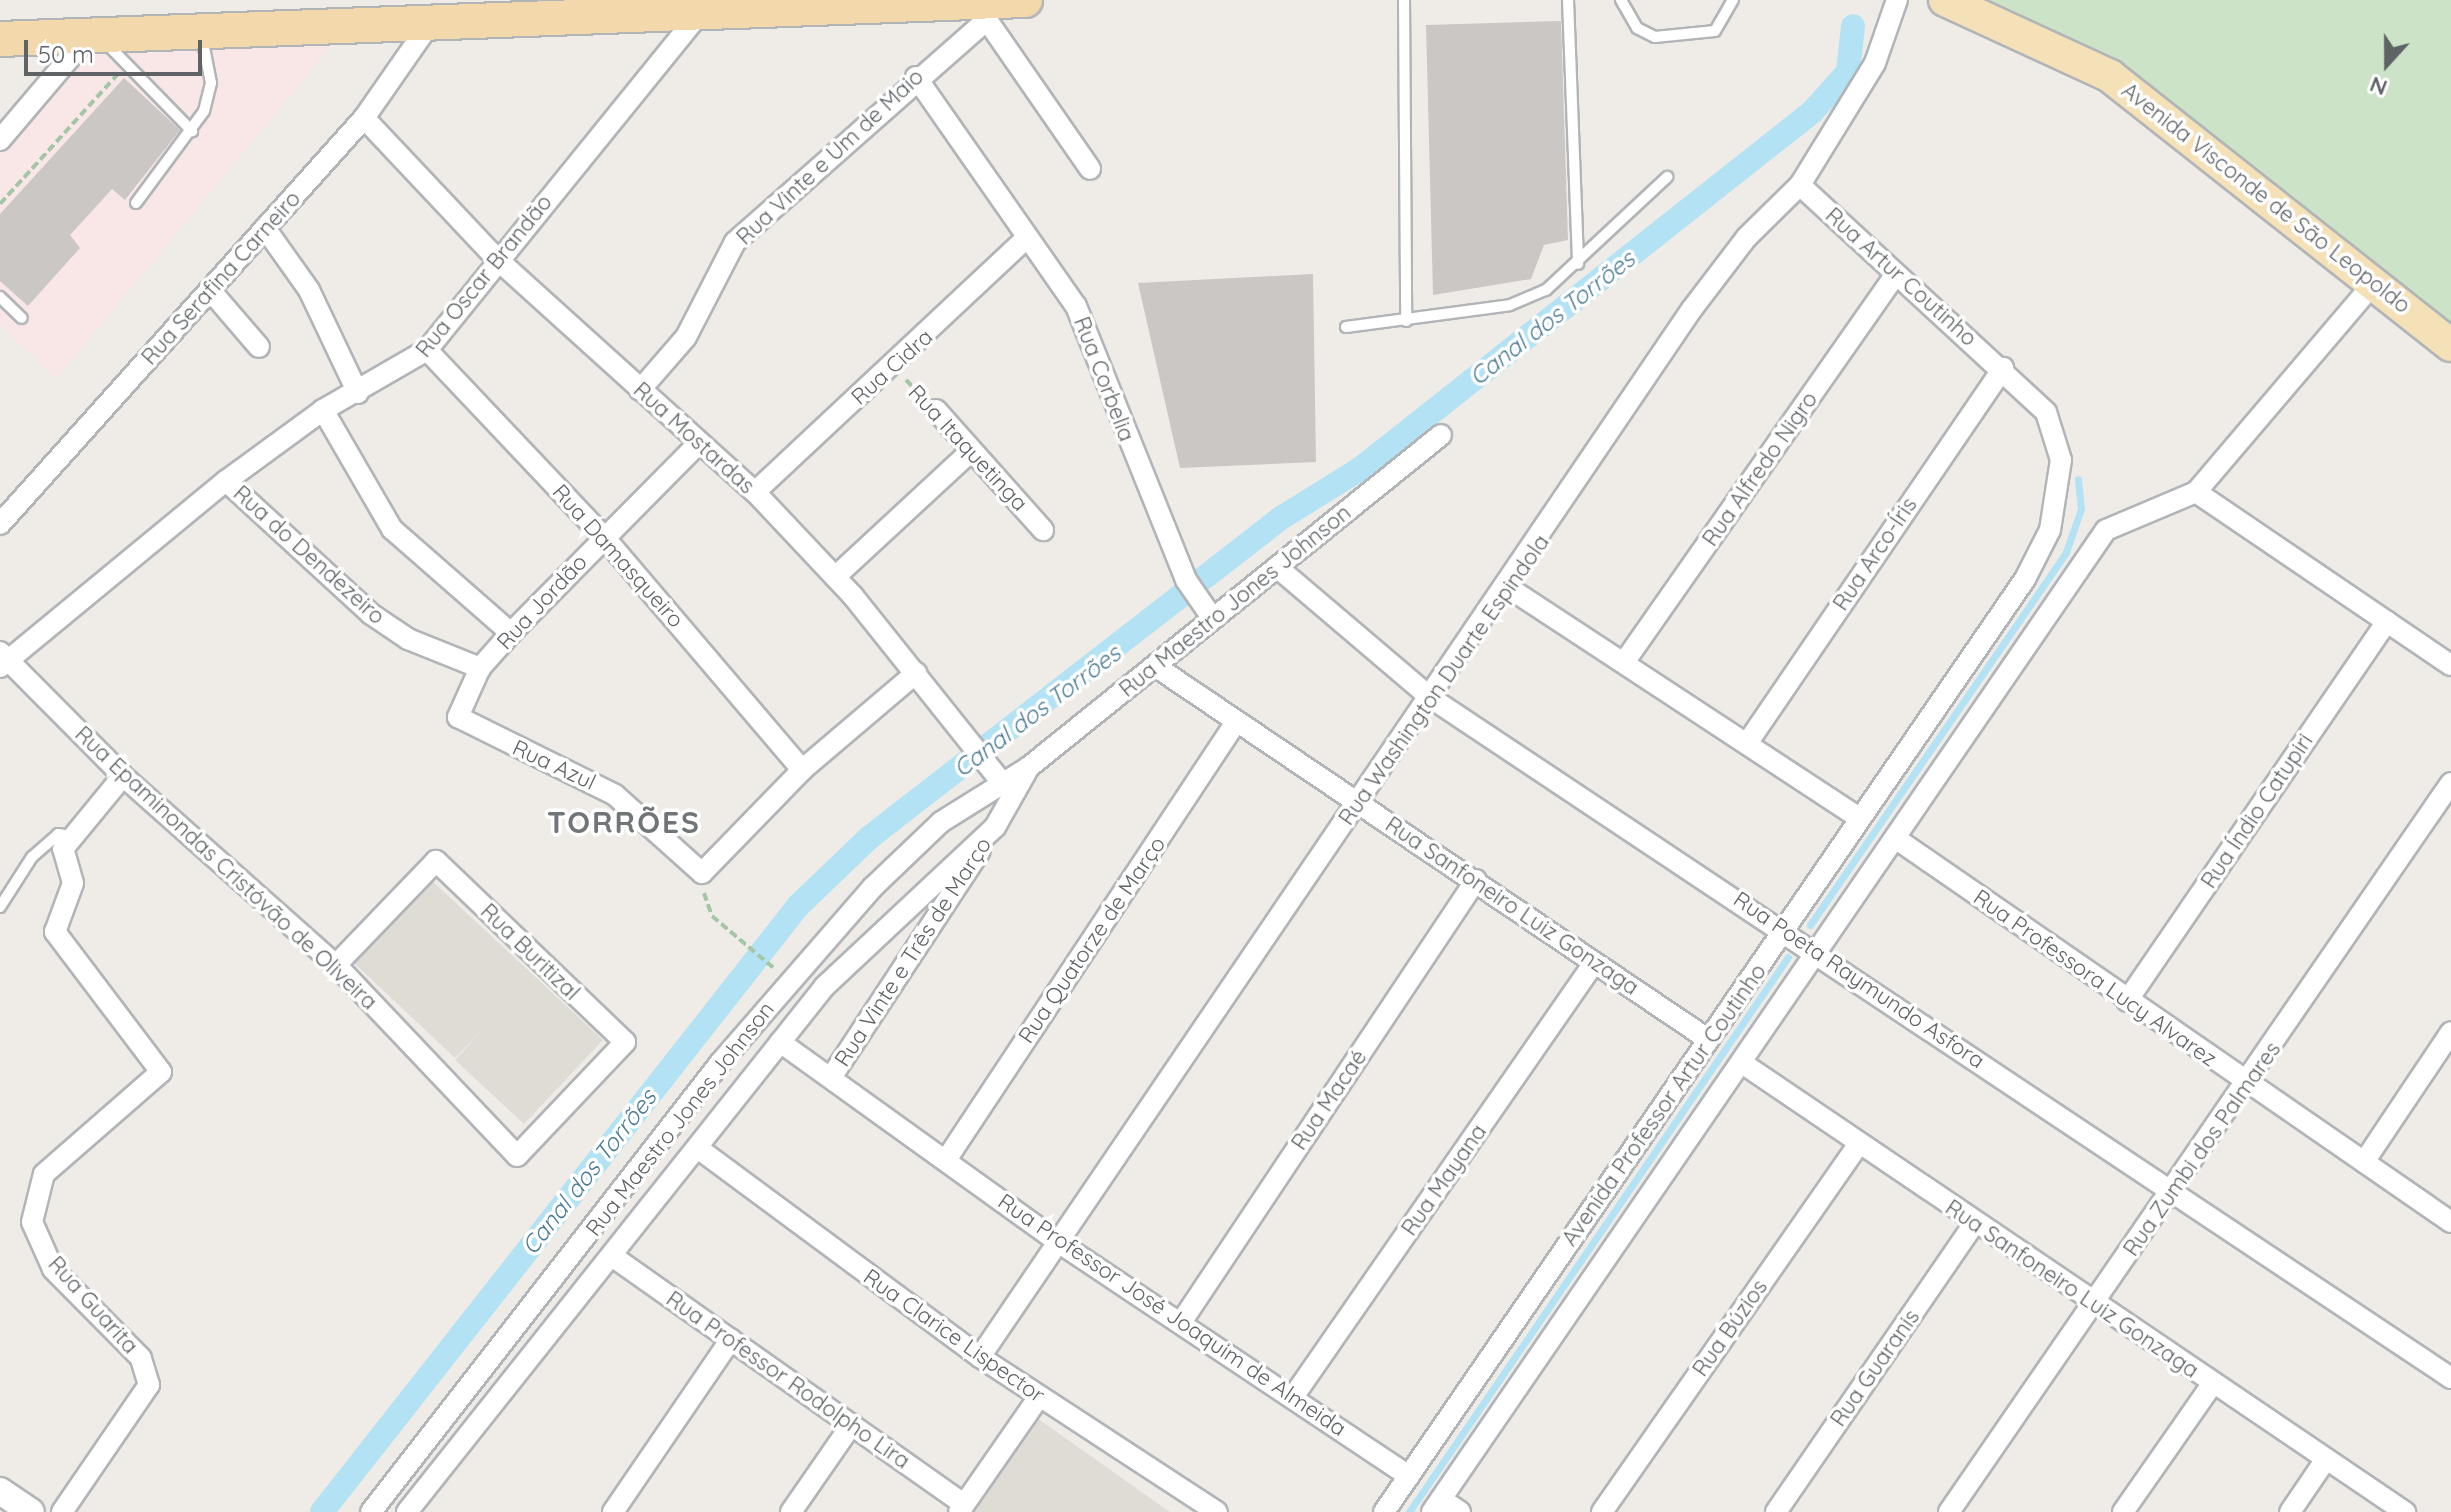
<!DOCTYPE html>
<meta charset="utf-8">
<style>
body{margin:0}
#map{position:relative;width:2451px;height:1512px;overflow:hidden;background:#efece8;font-family:Quicksand,sans-serif}
div>[style]{position:absolute}
.education>*{inset:0;background:#dfdcd6}
.medical>*{inset:0;background:#f9e7e8}
.green>*{inset:0;background:#cce3c8}
.stream>*{height:7px;margin:-3.5px;padding:0 3.5px;transform-origin:3.5px;border-radius:3.5px;background:#b2e2f4}
.canal>*{height:24px;margin:-12px;padding:0 12px;transform-origin:12px;border-radius:12px;background:#b2e2f4}
.building>*{inset:0;background:#cbc7c4}
.path>*{height:4px;margin-top:-2px;transform-origin:0;background:repeating-linear-gradient(90deg,#a4c6a7 0 8px,transparent 0 12px)}
.roads{filter:drop-shadow(2px 0 #b2b5b8) drop-shadow(-2px 0 #b2b5b8) drop-shadow(0 2px #b2b5b8) drop-shadow(0 -2px #b2b5b8)}
.service>*{height:10px;margin:-5px;padding:0 5px;transform-origin:5px;border-radius:5px;background:#fff}
.minor>*{height:20px;margin:-10px;padding:0 10px;transform-origin:10px;border-radius:10px;background:#fff}
.tertiary>*{height:26px;margin:-13px;padding:0 13px;transform-origin:13px;border-radius:13px;background:#fff}
.primary>*{height:32px;margin:-16px;padding:0 16px;transform-origin:16px;border-radius:16px;background:#f5e1b7}
.trunk>*{height:34px;margin:-17px;padding:0 17px;transform-origin:17px;border-radius:17px;background:#f2d8aa}
span{translate:-50% -50%;white-space:nowrap;text-align:center;line-height:1.15;-webkit-text-stroke:7px #fff;paint-order:stroke}
.street-label{font-size:22px;color:#5f6366}
.water-label{font-size:24px;color:#497a94;font-style:italic}
.district-label{font-size:30px;color:#707578;font-weight:700;letter-spacing:2px}
.north{position:absolute;left:2347px;top:24px;width:80px;height:80px;-webkit-text-stroke:6px #fff;paint-order:stroke;rotate:201deg;font-size:22px;font-weight:700;line-height:32px;text-align:center;color:#5f6366}
.north::after{content:'';display:block;margin:auto;width:28px;height:36px;background:#5f6366;clip-path:polygon(50% 0,100% 100%,50% 72%,0 100%)}
.scale{position:absolute;left:24px;top:40px;width:178px;height:36px;box-sizing:border-box;border:4px solid #5f6366;border-top:0;padding-left:10px;font-size:24px;line-height:28px;white-space:nowrap;color:#5f6366;-webkit-text-stroke:6px #fff;paint-order:stroke}
</style>
<div id="map">
<div class="education">
<div style="clip-path:polygon(429px 878px,603px 1040px,524px 1124px,455px 1060px,485px 1027px,455px 1058px,353px 962px)"></div>
<div style="clip-path:polygon(1037px 1418px,1170px 1512px,975px 1512px)"></div>
</div>
<div class="medical">
<div style="clip-path:polygon(343px 32px,56px 378px,0 326px,0 156px,93px 49px)"></div>
</div>
<div class="green">
<div style="clip-path:polygon(1933px 0,2451px 0,2451px 330px,2179px 120px)"></div>
</div>
<div class="stream">
<div style="left:1838px;top:87px;width:2px;rotate:90deg"></div>
<div style="left:1810px;top:925px;width:452px;rotate:-55.5deg"></div>
<div style="left:2066px;top:552px;width:46px;rotate:-70.8deg"></div>
<div style="left:2081px;top:509px;width:30px;rotate:-96deg"></div>
<div style="left:1409px;top:1512px;width:672px;rotate:-55.67deg"></div>
</div>
<div class="canal">
<div style="left:322px;top:1512px;width:771px;rotate:-51.85deg"></div>
<div style="left:798px;top:906px;width:100px;rotate:-43.8deg"></div>
<div style="left:870px;top:837px;width:520px;rotate:-37.82deg"></div>
<div style="left:1281px;top:518px;width:93px;rotate:-31.8deg"></div>
<div style="left:1360px;top:469px;width:576px;rotate:-38.3deg"></div>
<div style="left:1812px;top:112px;width:54px;rotate:-48deg"></div>
<div style="left:1848px;top:72px;width:46px;rotate:-83.8deg"></div>
</div>
<div class="building">
<div style="clip-path:polygon(1561px 21px,1568px 240px,1544px 245px,1531px 279px,1433px 295px,1426px 25px)"></div>
<div style="clip-path:polygon(124px 78px,180px 130px,125px 200px,112px 189px,70px 235px,80px 248px,28px 306px,0 281px,0 214px)"></div>
<div style="clip-path:polygon(1313px 274px,1316px 462px,1180px 468px,1138px 283px)"></div>
</div>
<div class="path">
<div style="left:0;top:204px;width:174px;rotate:-47.8deg"></div>
<div style="left:906px;top:380px;width:23px;rotate:45deg"></div>
<div style="left:704px;top:893px;width:24px;rotate:71deg"></div>
<div style="left:712px;top:916px;width:82px;rotate:40.1deg"></div>
</div>
<div class="roads">
<div class="service">
<div style="left:1404px;top:0;width:321px;rotate:89.6deg"></div>
<div style="left:1568px;top:0;width:264px;rotate:87.8deg"></div>
<div style="left:1621px;top:0;width:32px;rotate:60deg"></div>
<div style="left:1637px;top:28px;width:20px;rotate:27deg"></div>
<div style="left:1655px;top:37px;width:60px;rotate:-5.7deg"></div>
<div style="left:1715px;top:31px;width:36px;rotate:-60deg"></div>
<div style="left:107px;top:44px;width:122px;rotate:45.7deg"></div>
<div style="left:136px;top:203px;width:114px;rotate:-53.5deg"></div>
<div style="left:204px;top:111px;width:29px;rotate:-76deg"></div>
<div style="left:211px;top:83px;width:47px;rotate:-101.1deg"></div>
<div style="left:0;top:297px;width:30px;rotate:44deg"></div>
<div style="left:1346px;top:327px;width:165px;rotate:-7.6deg"></div>
<div style="left:1510px;top:305px;width:39px;rotate:-23deg"></div>
<div style="left:1546px;top:290px;width:166px;rotate:-43deg"></div>
<div style="left:0;top:907px;width:59px;rotate:-57.4deg"></div>
<div style="left:32px;top:857px;width:35px;rotate:-41deg"></div>
<div style="left:58px;top:834px;width:15px;rotate:8deg"></div>
</div>
<div class="minor">
<div style="left:987px;top:20px;width:181px;rotate:55.3deg"></div>
<div style="left:916px;top:77px;width:279px;rotate:55.1deg"></div>
<div style="left:1076px;top:306px;width:295px;rotate:68.1deg"></div>
<div style="left:1186px;top:580px;width:47px;rotate:55.3deg"></div>
<div style="left:364px;top:118px;width:195px;rotate:46.7deg"></div>
<div style="left:498px;top:260px;width:346px;rotate:42.1deg"></div>
<div style="left:755px;top:492px;width:143px;rotate:46.7deg"></div>
<div style="left:853px;top:596px;width:236px;rotate:51.4deg"></div>
<div style="left:0;top:140px;width:138px;rotate:-49.7deg"></div>
<div style="left:265px;top:228px;width:76px;rotate:54.6deg"></div>
<div style="left:309px;top:290px;width:114px;rotate:64.6deg"></div>
<div style="left:210px;top:290px;width:75px;rotate:49.3deg"></div>
<div style="left:427px;top:350px;width:257px;rotate:46.6deg"></div>
<div style="left:604px;top:537px;width:306px;rotate:49.6deg"></div>
<div style="left:640px;top:390px;width:70px;rotate:-49deg"></div>
<div style="left:686px;top:337px;width:107px;rotate:-62.7deg"></div>
<div style="left:735px;top:242px;width:336px;rotate:-41.4deg"></div>
<div style="left:987px;top:20px;width:20px;rotate:-110deg"></div>
<div style="left:323px;top:410px;width:138px;rotate:59.9deg"></div>
<div style="left:392px;top:529px;width:158px;rotate:41.2deg"></div>
<div style="left:936px;top:410px;width:161px;rotate:48.3deg"></div>
<div style="left:697px;top:445px;width:264px;rotate:134.7deg"></div>
<div style="left:511px;top:633px;width:47px;rotate:131.5deg"></div>
<div style="left:480px;top:668px;width:54px;rotate:114.2deg"></div>
<div style="left:458px;top:717px;width:175px;rotate:26.4deg"></div>
<div style="left:615px;top:795px;width:117px;rotate:41.9deg"></div>
<div style="left:702px;top:873px;width:144px;rotate:-45.8deg"></div>
<div style="left:802px;top:770px;width:150px;rotate:-40.4deg"></div>
<div style="left:226px;top:481px;width:197px;rotate:42.5deg"></div>
<div style="left:371px;top:614px;width:45px;rotate:34deg"></div>
<div style="left:408px;top:639px;width:78px;rotate:21.9deg"></div>
<div style="left:755px;top:492px;width:371px;rotate:-43.1deg"></div>
<div style="left:2196px;top:492px;width:308px;rotate:34.2deg"></div>
<div style="left:2196px;top:492px;width:273px;rotate:-49.6deg"></div>
<div style="left:0;top:524px;width:545px;rotate:-48.12deg"></div>
<div style="left:364px;top:118px;width:117px;rotate:-55.1deg"></div>
<div style="left:1277px;top:567px;width:202px;rotate:40.4deg"></div>
<div style="left:1431px;top:698px;width:1226px;rotate:33.69deg"></div>
<div style="left:835px;top:577px;width:185px;rotate:-42.8deg"></div>
<div style="left:1509px;top:588px;width:417px;rotate:33.3deg"></div>
<div style="left:0;top:652px;width:175px;rotate:45.2deg"></div>
<div style="left:123px;top:776px;width:285px;rotate:41.6deg"></div>
<div style="left:336px;top:965px;width:263px;rotate:46.5deg"></div>
<div style="left:517px;top:1156px;width:157px;rotate:-46.5deg"></div>
<div style="left:625px;top:1042px;width:262px;rotate:-136.2deg"></div>
<div style="left:436px;top:861px;width:144px;rotate:133.9deg"></div>
<div style="left:1625px;top:661px;width:470px;rotate:-55deg"></div>
<div style="left:1155px;top:666px;width:668px;rotate:34.02deg"></div>
<div style="left:0;top:667px;width:293px;rotate:-39.5deg"></div>
<div style="left:226px;top:481px;width:120px;rotate:-36.2deg"></div>
<div style="left:323px;top:410px;width:120px;rotate:-30deg"></div>
<div style="left:427px;top:350px;width:434px;rotate:-51deg"></div>
<div style="left:1748px;top:742px;width:453px;rotate:-55.7deg"></div>
<div style="left:1898px;top:840px;width:672px;rotate:34.64deg"></div>
<div style="left:2127px;top:1001px;width:460px;rotate:-55.6deg"></div>
<div style="left:780px;top:1042px;width:342px;rotate:35.7deg"></div>
<div style="left:1058px;top:1242px;width:422px;rotate:33.7deg"></div>
<div style="left:1742px;top:1063px;width:801px;rotate:34.11deg"></div>
<div style="left:832px;top:1076px;width:269px;rotate:-56.7deg"></div>
<div style="left:699px;top:1149px;width:350px;rotate:36.5deg"></div>
<div style="left:980px;top:1357px;width:283px;rotate:33.2deg"></div>
<div style="left:948px;top:1157px;width:522px;rotate:-56.49deg"></div>
<div style="left:2364px;top:1162px;width:156px;rotate:-56.2deg"></div>
<div style="left:612px;top:1256px;width:431px;rotate:35.2deg"></div>
<div style="left:1182px;top:1321px;width:530px;rotate:-56.31deg"></div>
<div style="left:980px;top:1357px;width:1267px;rotate:-55.81deg"></div>
<div style="left:1692px;top:309px;width:89px;rotate:-52.7deg"></div>
<div style="left:1746px;top:238px;width:76px;rotate:-44.5deg"></div>
<div style="left:1800px;top:185px;width:143px;rotate:-58.4deg"></div>
<div style="left:1875px;top:63px;width:67px;rotate:-70.8deg"></div>
<div style="left:1293px;top:1397px;width:528px;rotate:-55.26deg"></div>
<div style="left:1441px;top:1499px;width:23px;rotate:34deg"></div>
<div style="left:62px;top:1512px;width:154px;rotate:-55.6deg"></div>
<div style="left:149px;top:1385px;width:28px;rotate:-107deg"></div>
<div style="left:141px;top:1358px;width:125px;rotate:-134.7deg"></div>
<div style="left:53px;top:1269px;width:51px;rotate:-114.1deg"></div>
<div style="left:32px;top:1222px;width:49px;rotate:-76deg"></div>
<div style="left:44px;top:1174px;width:155px;rotate:-41.1deg"></div>
<div style="left:161px;top:1072px;width:176px;rotate:-127.1deg"></div>
<div style="left:55px;top:932px;width:52px;rotate:-69.8deg"></div>
<div style="left:73px;top:883px;width:35px;rotate:-106deg"></div>
<div style="left:63px;top:849px;width:94px;rotate:-50.6deg"></div>
<div style="left:371px;top:1512px;width:569px;rotate:-52.14deg"></div>
<div style="left:720px;top:1063px;width:232px;rotate:-49deg"></div>
<div style="left:872px;top:888px;width:95px;rotate:-43.7deg"></div>
<div style="left:941px;top:822px;width:104px;rotate:-32deg"></div>
<div style="left:1029px;top:767px;width:529px;rotate:-38.86deg"></div>
<div style="left:407px;top:1512px;width:672px;rotate:-51.53deg"></div>
<div style="left:825px;top:986px;width:233px;rotate:-43.1deg"></div>
<div style="left:995px;top:827px;width:69px;rotate:-60.5deg"></div>
<div style="left:613px;top:1512px;width:209px;rotate:-55.7deg"></div>
<div style="left:791px;top:1512px;width:107px;rotate:-55.3deg"></div>
<div style="left:959px;top:1512px;width:140px;rotate:-55.2deg"></div>
<div style="left:1384px;top:1512px;width:1132px;rotate:-55.51deg"></div>
<div style="left:2025px;top:579px;width:55px;rotate:-63deg"></div>
<div style="left:2050px;top:530px;width:71px;rotate:-81.1deg"></div>
<div style="left:2061px;top:460px;width:50px;rotate:-107.4deg"></div>
<div style="left:2046px;top:412px;width:335px;rotate:-137.3deg"></div>
<div style="left:1432px;top:1512px;width:1191px;rotate:-55.54deg"></div>
<div style="left:2106px;top:530px;width:98px;rotate:-22.9deg"></div>
<div style="left:1602px;top:1512px;width:449px;rotate:-55.1deg"></div>
<div style="left:1776px;top:1512px;width:349px;rotate:-55.5deg"></div>
<div style="left:1949px;top:1512px;width:885px;rotate:-55.45deg"></div>
<div style="left:2123px;top:1512px;width:157px;rotate:-55.1deg"></div>
<div style="left:2290px;top:1512px;width:64px;rotate:-55.8deg"></div>
</div>
<div class="tertiary">
<div style="left:0;top:1491px;width:37px;rotate:34deg"></div>
</div>
<div class="primary">
<div style="left:1945px;top:0;width:182px;rotate:24.7deg"></div>
<div style="left:2110px;top:76px;width:434px;rotate:38.3deg"></div>
</div>
<div class="trunk">
<div style="left:0;top:39px;width:1026px;rotate:-2.18deg"></div>
</div>
</div>
<div class="street-label">
<span style="left:830px;top:157px;rotate:-43deg">Rua Vinte e Um de Maio</span>
<span style="left:2266px;top:198px;rotate:38deg">Avenida Visconde de São Leopoldo</span>
<span style="left:484px;top:276px;rotate:-51deg">Rua Oscar Brandão</span>
<span style="left:1901px;top:277px;rotate:42deg">Rua Artur Coutinho</span>
<span style="left:221px;top:278px;rotate:-48deg">Rua Serafina Carneiro</span>
<span style="left:892px;top:367px;rotate:-42deg">Rua Cidra</span>
<span style="left:1104px;top:379px;rotate:69deg">Rua Corbelia</span>
<span style="left:694px;top:438px;rotate:42deg">Rua Mostardas</span>
<span style="left:968px;top:448px;rotate:47deg">Rua Itaquetinga</span>
<span style="left:1760px;top:469px;rotate:-55deg">Rua Alfredo Nigro</span>
<span style="left:1875px;top:554px;rotate:-56deg">Rua Arco-Íris</span>
<span style="left:309px;top:555px;rotate:42deg">Rua do Dendezeiro</span>
<span style="left:618px;top:556px;rotate:48deg">Rua Damasqueiro</span>
<span style="left:1235px;top:601px;rotate:-39deg">Rua Maestro Jones Johnson</span>
<span style="left:542px;top:602px;rotate:-47deg">Rua Jordão</span>
<span style="left:1444px;top:680px;rotate:-55deg">Rua Washington Duarte Espindola</span>
<span style="left:554px;top:765px;rotate:25deg">Rua Azul</span>
<span style="left:2257px;top:811px;rotate:-56deg">Rua Índio Catupiri</span>
<span style="left:226px;top:868px;rotate:43deg">Rua Epaminondas Cristóvão de Oliveira</span>
<span style="left:1512px;top:906px;rotate:34deg">Rua Sanfoneiro Luiz Gonzaga</span>
<span style="left:1092px;top:940px;rotate:-56deg">Rua Quatorze de Março</span>
<span style="left:530px;top:952px;rotate:44deg">Rua Buritizal</span>
<span style="left:913px;top:952px;rotate:-57deg">Rua Vinte e Três de Março</span>
<span style="left:2095px;top:978px;rotate:35deg">Rua Professora Lucy Alvarez</span>
<span style="left:1859px;top:980px;rotate:34deg">Rua Poeta Raymundo Asfora</span>
<span style="left:1329px;top:1100px;rotate:-56deg">Rua Macaé</span>
<span style="left:1664px;top:1105px;rotate:-55deg">Avenida Professor Artur Coutinho</span>
<span style="left:680px;top:1119px;rotate:-52deg">Rua Maestro Jones Johnson</span>
<span style="left:2202px;top:1149px;rotate:-55deg">Rua Zumbi dos Palmares</span>
<span style="left:1444px;top:1180px;rotate:-55deg">Rua Mayana</span>
<span style="left:2072px;top:1289px;rotate:34deg">Rua Sanfoneiro Luiz Gonzaga</span>
<span style="left:93px;top:1305px;rotate:48deg">Rua Guarita</span>
<span style="left:1172px;top:1315px;rotate:34deg">Rua Professor José Joaquim de Almeida</span>
<span style="left:1730px;top:1328px;rotate:-55deg">Rua Búzios</span>
<span style="left:954px;top:1336px;rotate:35deg">Rua Clarice Lispector</span>
<span style="left:1875px;top:1368px;rotate:-55deg">Rua Guaranis</span>
<span style="left:788px;top:1380px;rotate:35deg">Rua Professor Rodolpho Lira</span>
</div>
<div class="water-label">
<span style="left:1552px;top:318px;rotate:-38deg">Canal dos Torrões</span>
<span style="left:1037px;top:711px;rotate:-37deg">Canal dos Torrões</span>
<span style="left:589px;top:1172px;rotate:-52deg">Canal dos Torrões</span>
</div>
<div class="district-label">
<span style="left:624px;top:822px">TORRÕES</span>
</div>
<div class="north">N</div>
<div class="scale">50 m</div>
</div>
